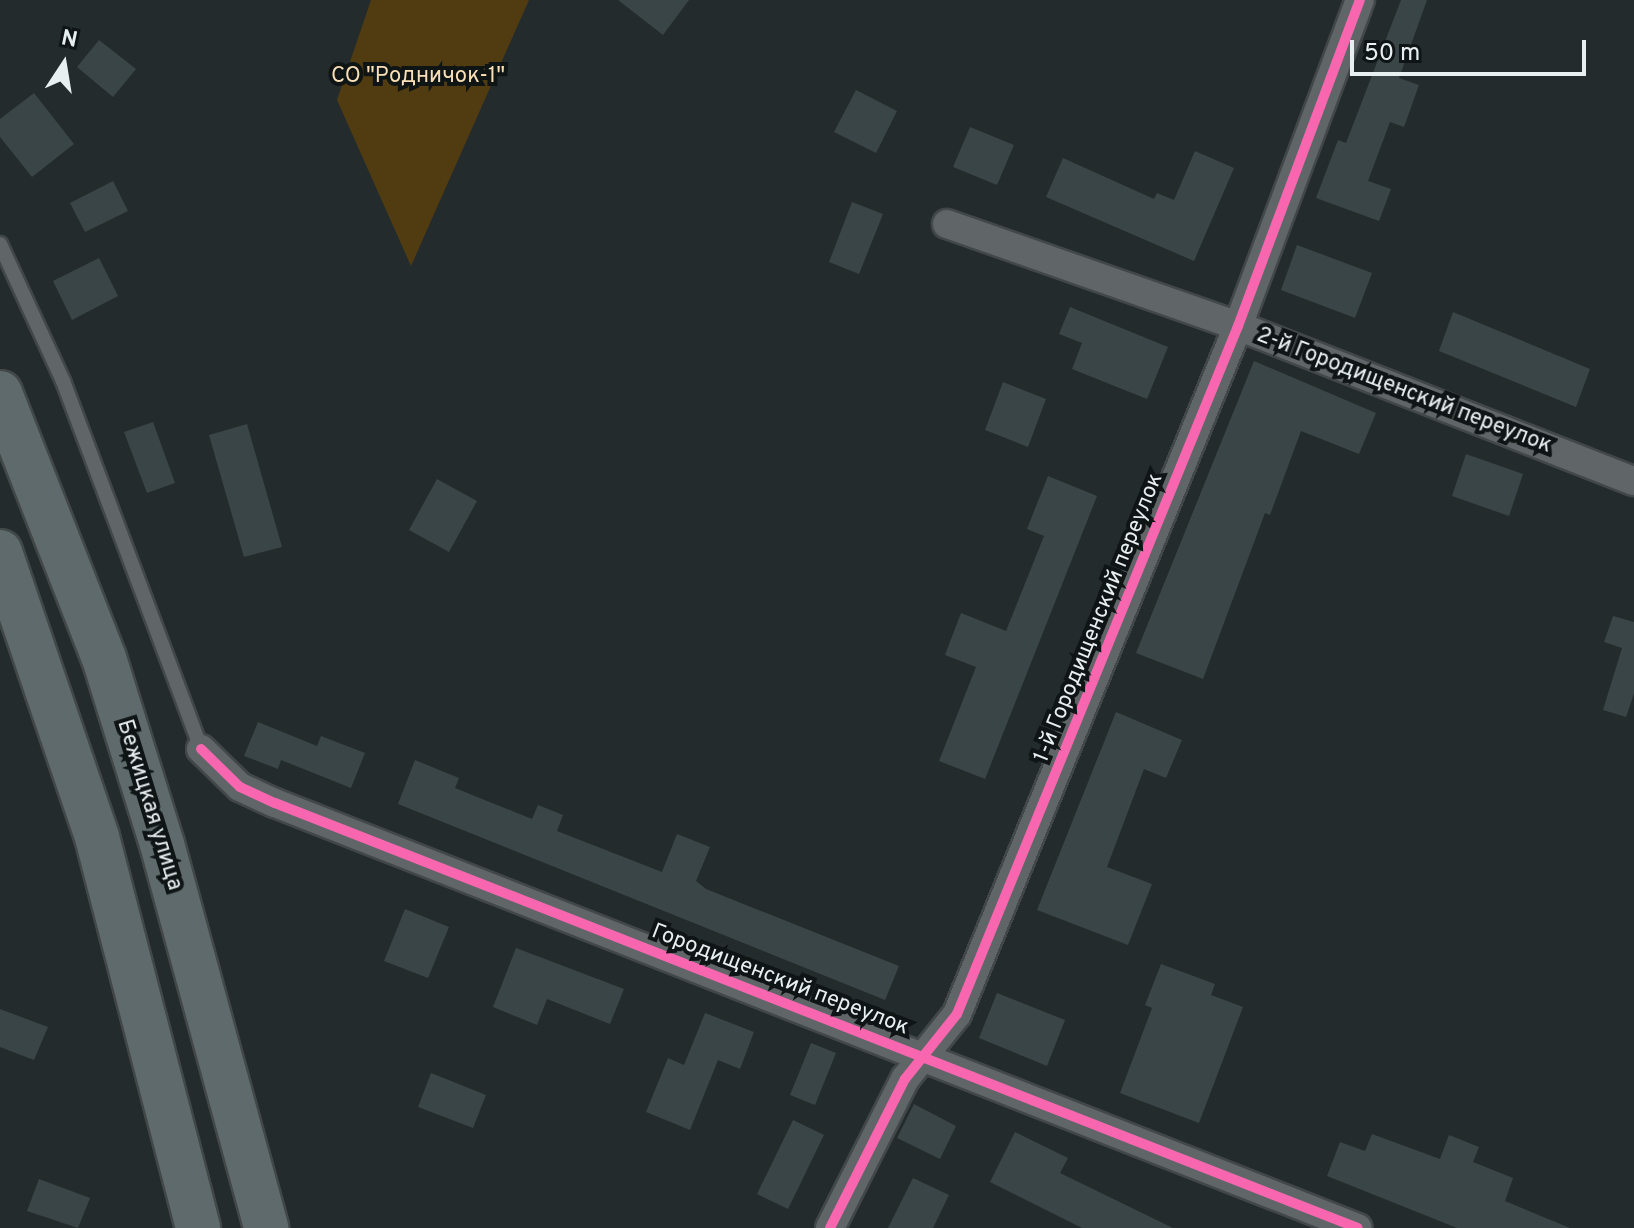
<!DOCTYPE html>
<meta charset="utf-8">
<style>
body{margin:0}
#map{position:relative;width:1634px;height:1228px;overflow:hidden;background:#242b2c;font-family:Overpass,sans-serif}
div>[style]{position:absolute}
.green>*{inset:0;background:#513c11}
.building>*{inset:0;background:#394547}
.roads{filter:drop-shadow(2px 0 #424748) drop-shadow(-2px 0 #424748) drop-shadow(0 2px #424748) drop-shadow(0 -2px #424748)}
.service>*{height:14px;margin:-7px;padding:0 7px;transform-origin:7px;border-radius:7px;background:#606667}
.minor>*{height:28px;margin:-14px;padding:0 14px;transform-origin:14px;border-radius:14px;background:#606667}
.primary>*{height:44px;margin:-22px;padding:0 22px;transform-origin:22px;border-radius:22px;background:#5e6a6c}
.cycleway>*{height:10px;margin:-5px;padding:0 5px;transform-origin:5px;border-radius:5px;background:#f766af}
span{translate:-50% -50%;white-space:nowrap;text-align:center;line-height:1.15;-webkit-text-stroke:8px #0f1415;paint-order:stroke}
.park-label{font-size:22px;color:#f9dfb5}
.street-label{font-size:22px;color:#e8eff1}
.north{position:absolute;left:24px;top:24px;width:80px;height:80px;-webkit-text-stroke:6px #0f1415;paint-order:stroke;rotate:12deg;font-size:22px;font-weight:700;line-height:32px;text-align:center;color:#e8eff1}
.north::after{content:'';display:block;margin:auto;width:28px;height:36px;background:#e8eff1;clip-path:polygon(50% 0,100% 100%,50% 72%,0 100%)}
.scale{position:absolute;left:1350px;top:40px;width:236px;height:36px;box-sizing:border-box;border:4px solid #e8eff1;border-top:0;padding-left:10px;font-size:24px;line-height:28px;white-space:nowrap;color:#e8eff1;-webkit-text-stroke:6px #0f1415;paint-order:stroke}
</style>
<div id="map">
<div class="green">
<div style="clip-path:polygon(371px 0,529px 0,411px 266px,337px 100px)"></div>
</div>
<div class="building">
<div style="clip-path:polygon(618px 0,689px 0,663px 35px)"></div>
<div style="clip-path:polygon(1401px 0,1427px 0,1399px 78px,1419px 85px,1404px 127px,1390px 122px,1368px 181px,1391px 189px,1379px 221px,1316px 198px,1338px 140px,1346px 143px)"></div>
<div style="clip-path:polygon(99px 40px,136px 69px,113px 97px,77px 67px)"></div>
<div style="clip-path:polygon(856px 90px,897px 111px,876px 153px,834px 132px)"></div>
<div style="clip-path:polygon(34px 93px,74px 144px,32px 177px,0 137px,0 119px)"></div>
<div style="clip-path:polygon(970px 127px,1014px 145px,997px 185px,953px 167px)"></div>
<div style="clip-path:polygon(1195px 151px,1234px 168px,1194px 261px,1046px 197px,1063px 158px,1154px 199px,1157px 193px,1174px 200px)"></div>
<div style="clip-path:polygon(113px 181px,128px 211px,85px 232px,70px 203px)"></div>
<div style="clip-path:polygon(852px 202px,883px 214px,859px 274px,829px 262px)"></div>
<div style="clip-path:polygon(1297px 245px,1372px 273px,1355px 318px,1281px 290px)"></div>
<div style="clip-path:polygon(99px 258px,118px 296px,72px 320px,53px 281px)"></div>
<div style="clip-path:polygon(1070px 307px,1168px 347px,1147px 399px,1072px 369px,1082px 343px,1059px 334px)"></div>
<div style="clip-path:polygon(1453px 312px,1590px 369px,1576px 407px,1439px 351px)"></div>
<div style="clip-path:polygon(1254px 361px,1376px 413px,1359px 454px,1301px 431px,1270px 515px,1265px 513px,1203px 679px,1136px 653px)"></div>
<div style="clip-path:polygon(1003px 382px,1046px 399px,1028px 447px,985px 430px)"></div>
<div style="clip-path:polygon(153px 422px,175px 483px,147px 493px,124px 432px)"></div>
<div style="clip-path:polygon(247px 424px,282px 547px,244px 557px,209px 435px)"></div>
<div style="clip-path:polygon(1466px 454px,1523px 474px,1509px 516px,1452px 496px)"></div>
<div style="clip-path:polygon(1048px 476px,1097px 496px,985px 779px,939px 761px,976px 667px,945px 655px,961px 613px,1006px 631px,1044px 536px,1027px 529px)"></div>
<div style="clip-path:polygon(437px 479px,477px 501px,449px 552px,409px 530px)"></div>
<div style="clip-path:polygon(1613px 616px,1634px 622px,1634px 693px,1626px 717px,1603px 710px,1622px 648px,1604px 642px)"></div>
<div style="clip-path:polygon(1116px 712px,1182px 740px,1166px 778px,1144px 769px,1107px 867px,1152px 884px,1128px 945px,1037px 910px)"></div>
<div style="clip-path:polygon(258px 722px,317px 746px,321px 736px,365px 753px,351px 788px,281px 760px,278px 769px,244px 756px)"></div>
<div style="clip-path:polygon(415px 760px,459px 778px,455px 788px,532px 819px,538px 805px,563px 815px,557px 831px,662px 872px,677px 834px,710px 847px,696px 881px,706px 889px,899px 966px,885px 1000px,398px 804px)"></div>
<div style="clip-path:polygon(405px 909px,449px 927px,428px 978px,384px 961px)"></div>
<div style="clip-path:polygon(516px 948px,624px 989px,610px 1024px,547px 999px,537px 1025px,493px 1007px)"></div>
<div style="clip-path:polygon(1161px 964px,1215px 984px,1211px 995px,1243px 1007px,1199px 1123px,1120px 1093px,1152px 1008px,1145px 1005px)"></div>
<div style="clip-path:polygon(997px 993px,1065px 1020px,1047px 1066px,979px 1038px)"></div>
<div style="clip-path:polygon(0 1009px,48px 1027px,34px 1060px,0 1047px)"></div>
<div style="clip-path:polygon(705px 1013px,754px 1032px,740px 1069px,718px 1060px,690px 1130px,646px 1112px,668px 1058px,684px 1065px)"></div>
<div style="clip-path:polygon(811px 1043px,836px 1053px,815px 1105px,790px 1095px)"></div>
<div style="clip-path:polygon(431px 1073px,486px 1095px,473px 1128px,418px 1107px)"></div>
<div style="clip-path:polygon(914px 1104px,956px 1126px,940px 1159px,897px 1138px)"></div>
<div style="clip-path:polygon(793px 1120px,824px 1135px,788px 1209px,757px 1194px)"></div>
<div style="clip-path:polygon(1015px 1132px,1068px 1158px,1060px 1173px,1173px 1228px,1082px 1228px,990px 1182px)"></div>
<div style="clip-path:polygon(1372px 1134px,1440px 1159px,1449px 1135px,1479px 1147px,1473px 1162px,1513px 1178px,1505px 1201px,1570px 1228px,1457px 1228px,1327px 1176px,1340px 1142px,1365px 1151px)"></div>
<div style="clip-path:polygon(913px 1178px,949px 1195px,933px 1228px,888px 1228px)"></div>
<div style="clip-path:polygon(39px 1179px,90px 1198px,78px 1228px,27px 1211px)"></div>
</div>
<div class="roads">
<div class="service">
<div style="left:0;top:244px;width:151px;rotate:65.3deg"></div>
<div style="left:63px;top:381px;width:393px;rotate:69.4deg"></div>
</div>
<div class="minor">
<div style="left:947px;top:224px;width:308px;rotate:19.3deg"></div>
<div style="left:1238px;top:326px;width:425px;rotate:21.4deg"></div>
<div style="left:201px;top:749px;width:54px;rotate:44.3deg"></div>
<div style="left:240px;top:787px;width:38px;rotate:25deg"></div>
<div style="left:275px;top:803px;width:1163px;rotate:21.43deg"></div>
<div style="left:830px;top:1228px;width:167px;rotate:-63.3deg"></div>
<div style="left:905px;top:1079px;width:83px;rotate:-51.3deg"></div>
<div style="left:957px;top:1014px;width:743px;rotate:-67.78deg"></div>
<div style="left:1238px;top:326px;width:348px;rotate:-69.5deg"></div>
</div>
<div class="primary">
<div style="left:0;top:393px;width:285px;rotate:68.6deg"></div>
<div style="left:104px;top:658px;width:195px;rotate:72.7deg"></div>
<div style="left:162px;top:844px;width:398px;rotate:74.8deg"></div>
<div style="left:0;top:552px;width:301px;rotate:71.2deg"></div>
<div style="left:97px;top:837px;width:404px;rotate:75.5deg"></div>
</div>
</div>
<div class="cycleway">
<div style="left:201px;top:749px;width:54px;rotate:44.3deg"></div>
<div style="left:240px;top:787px;width:38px;rotate:25deg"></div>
<div style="left:275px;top:803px;width:1163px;rotate:21.43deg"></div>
<div style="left:830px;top:1228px;width:167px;rotate:-63.3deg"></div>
<div style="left:905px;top:1079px;width:83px;rotate:-51.3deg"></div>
<div style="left:957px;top:1014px;width:743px;rotate:-67.78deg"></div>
<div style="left:1238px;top:326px;width:348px;rotate:-69.5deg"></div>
</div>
<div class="park-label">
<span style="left:418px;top:77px">СО "Родничок-1"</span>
</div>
<div class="street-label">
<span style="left:1404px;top:391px;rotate:21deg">2-й Городищенский переулок</span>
<span style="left:1099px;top:618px;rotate:-68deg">1-й Городищенский переулок</span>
<span style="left:149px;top:805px;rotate:73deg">Бежицкая улица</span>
<span style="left:780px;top:980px;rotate:21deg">Городищенский переулок</span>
</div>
<div class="north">N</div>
<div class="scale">50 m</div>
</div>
